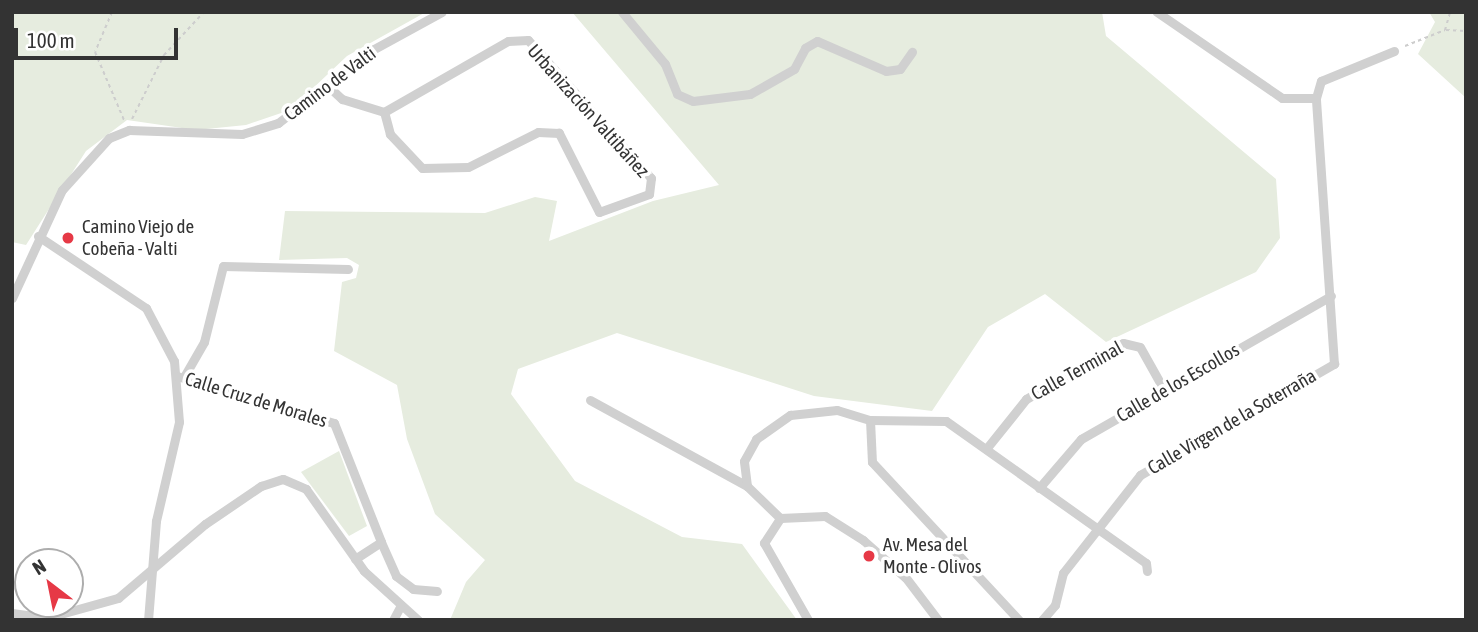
<!DOCTYPE html>
<html>
<head>
<meta charset="utf-8">
<style>
	body { margin:0 }
	#map { position:relative; width:1478px; height:632px; overflow:hidden; background:#fff; font-family:"Asap Condensed",sans-serif }
	div>[style] { position:absolute }
	.green>* { inset:0; background:#e6ecdf }
	.path>* { height:2px; margin-top:-1px; transform-origin:0; background:repeating-linear-gradient(90deg,#cdcdcd 0 3.5px,transparent 0 7px) }
	.street>* { height:9px; margin:-4.5px; padding:0 4.5px; transform-origin:4.5px; border-radius:4.5px; background:#d0d0d0 }
	.dots>* { width:19px; height:19px; translate:-50% -50%; box-sizing:border-box; border:4px solid #fff; border-radius:50% }
	span { translate:-50% -50%; white-space:nowrap; text-align:center; line-height:1.15; -webkit-text-stroke:7px #fff; paint-order:stroke }
	.street-label { font-size:19px; color:#333 }
	.poi-label { font-size:19px; color:#333 }
	.left { translate:0 -50%; text-align:left }
	.frame { position:absolute; inset:0; border:14px solid #333; pointer-events:none }
	.north { position:absolute; left:14px; top:548px; width:70px; height:70px; box-sizing:border-box; background:#fff; border:2px solid #adadad; border-radius:50%; rotate:328deg; font-size:19px; font-weight:700; line-height:28px; text-align:center; color:#333 }
	.north::after { content:''; display:block; margin:auto; width:24px; height:32px; background:#e63946; clip-path:polygon(50% 0,100% 100%,50% 72%,0 100%) }
	.scale { position:absolute; left:14px; top:28px; width:164px; height:32px; box-sizing:border-box; border:4px solid #333; border-top:0; padding-left:9px; font-size:21px; line-height:24px; white-space:nowrap; color:#333; -webkit-text-stroke:5px #fff; paint-order:stroke }
</style>
</head>
<body>
<div id="map">
	<div class="green">
		<div style="clip-path:polygon(12px 12px,426px 12px,347px 56px,290px 110px,246px 125px,196px 130px,127px 120px,86px 151px,26px 245px,12px 242px)"></div>
		<div style="clip-path:polygon(572px 12px,1102px 12px,1106px 36px,1276px 179px,1280px 238px,1256px 272px,1106px 342px,1045px 294px,988px 327px,932px 411px,814px 396px,617px 333px,518px 369px,511px 394px,575px 481px,682px 537px,742px 544px,797px 620px,450px 620px,466px 582px,485px 560px,435px 514px,407px 439px,397px 385px,334px 351px,342px 282px,356px 278px,359px 265px,347px 258px,279px 260px,285px 211px,485px 213px,535px 197px,557px 201px,549px 241px,653px 201px,719px 185px)"></div>
		<div style="clip-path:polygon(1429px 12px,1466px 12px,1466px 98px,1418px 54px,1435px 22px)"></div>
		<div style="clip-path:polygon(339px 451px,367px 526px,349px 536px,301px 472px)"></div>
	</div>
	<div class="path">
		<div style="left:112px;top:12px;width:43px;rotate:113deg"></div>
		<div style="left:95px;top:52px;width:74px;rotate:66.9deg"></div>
		<div style="left:1446px;top:30px;width:20px;rotate:3deg"></div>
		<div style="left:1405px;top:46px;width:43px;rotate:-21.8deg"></div>
		<div style="left:1445px;top:30px;width:19px;rotate:-74deg"></div>
		<div style="left:132px;top:119px;width:72px;rotate:-63.4deg"></div>
		<div style="left:164px;top:55px;width:59px;rotate:-47.1deg"></div>
	</div>
	<div class="street">
		<div style="left:622px;top:12px;width:67px;rotate:50.4deg"></div>
		<div style="left:665px;top:64px;width:32px;rotate:68deg"></div>
		<div style="left:677px;top:94px;width:17px;rotate:24deg"></div>
		<div style="left:693px;top:101px;width:57px;rotate:-7deg"></div>
		<div style="left:750px;top:94px;width:51px;rotate:-29.6deg"></div>
		<div style="left:794px;top:69px;width:24px;rotate:-62deg"></div>
		<div style="left:805px;top:48px;width:14px;rotate:-30deg"></div>
		<div style="left:817px;top:41px;width:75px;rotate:23.5deg"></div>
		<div style="left:886px;top:71px;width:14px;rotate:-8deg"></div>
		<div style="left:900px;top:69px;width:21px;rotate:-55deg"></div>
		<div style="left:329px;top:87px;width:18px;rotate:43deg"></div>
		<div style="left:342px;top:99px;width:44px;rotate:17.2deg"></div>
		<div style="left:384px;top:112px;width:143px;rotate:-29.8deg"></div>
		<div style="left:508px;top:41px;width:20px;rotate:-3deg"></div>
		<div style="left:528px;top:40px;width:185px;rotate:48.3deg"></div>
		<div style="left:651px;top:178px;width:16px;rotate:97deg"></div>
		<div style="left:649px;top:194px;width:53px;rotate:160.2deg"></div>
		<div style="left:599px;top:212px;width:89px;rotate:-116.9deg"></div>
		<div style="left:559px;top:133px;width:21px;rotate:-177deg"></div>
		<div style="left:538px;top:132px;width:78px;rotate:153.4deg"></div>
		<div style="left:468px;top:167px;width:46px;rotate:178.8deg"></div>
		<div style="left:422px;top:168px;width:47px;rotate:-133.3deg"></div>
		<div style="left:390px;top:134px;width:23px;rotate:-105deg"></div>
		<div style="left:1316px;top:98px;width:18px;rotate:-74deg"></div>
		<div style="left:1321px;top:81px;width:79px;rotate:-22.3deg"></div>
		<div style="left:38px;top:236px;width:130px;rotate:33.7deg"></div>
		<div style="left:146px;top:308px;width:60px;rotate:62.2deg"></div>
		<div style="left:174px;top:361px;width:61px;rotate:85.3deg"></div>
		<div style="left:179px;top:422px;width:102px;rotate:103.1deg"></div>
		<div style="left:156px;top:521px;width:99px;rotate:94.6deg"></div>
		<div style="left:12px;top:298px;width:119px;rotate:-65.2deg"></div>
		<div style="left:62px;top:190px;width:70px;rotate:-47.9deg"></div>
		<div style="left:109px;top:138px;width:22px;rotate:-22deg"></div>
		<div style="left:129px;top:130px;width:113px;rotate:2deg"></div>
		<div style="left:242px;top:134px;width:38px;rotate:-17deg"></div>
		<div style="left:278px;top:123px;width:121px;rotate:-37.6deg"></div>
		<div style="left:374px;top:49px;width:77px;rotate:-28.6deg"></div>
		<div style="left:185px;top:375px;width:38px;rotate:-60deg"></div>
		<div style="left:204px;top:342px;width:78px;rotate:-76deg"></div>
		<div style="left:223px;top:266px;width:125px;rotate:1.4deg"></div>
		<div style="left:177px;top:376px;width:164px;rotate:16.7deg"></div>
		<div style="left:334px;top:423px;width:128px;rotate:68.4deg"></div>
		<div style="left:381px;top:542px;width:31px;rotate:147deg"></div>
		<div style="left:590px;top:400px;width:179px;rotate:28.7deg"></div>
		<div style="left:870px;top:420px;width:42px;rotate:87.3deg"></div>
		<div style="left:872px;top:462px;width:216px;rotate:47.1deg"></div>
		<div style="left:986px;top:449px;width:64px;rotate:-51.3deg"></div>
		<div style="left:1026px;top:399px;width:112px;rotate:-30deg"></div>
		<div style="left:1123px;top:343px;width:17px;rotate:13deg"></div>
		<div style="left:1140px;top:347px;width:49px;rotate:60.8deg"></div>
		<div style="left:1039px;top:488px;width:65px;rotate:-49.4deg"></div>
		<div style="left:1081px;top:439px;width:288px;rotate:-29.8deg"></div>
		<div style="left:780px;top:518px;width:46px;rotate:-135.9deg"></div>
		<div style="left:747px;top:486px;width:25px;rotate:-97deg"></div>
		<div style="left:744px;top:461px;width:25px;rotate:-61deg"></div>
		<div style="left:756px;top:439px;width:42px;rotate:-35.2deg"></div>
		<div style="left:790px;top:415px;width:47px;rotate:-6.1deg"></div>
		<div style="left:837px;top:410px;width:34px;rotate:17deg"></div>
		<div style="left:870px;top:420px;width:76px;rotate:0.8deg"></div>
		<div style="left:946px;top:421px;width:245px;rotate:35.4deg"></div>
		<div style="left:1146px;top:563px;width:8px;rotate:83deg"></div>
		<div style="left:381px;top:542px;width:37px;rotate:66deg"></div>
		<div style="left:396px;top:576px;width:21px;rotate:37deg"></div>
		<div style="left:413px;top:589px;width:24px;rotate:5deg"></div>
		<div style="left:12px;top:613px;width:34px;rotate:8deg"></div>
		<div style="left:46px;top:618px;width:75px;rotate:-15.5deg"></div>
		<div style="left:118px;top:598px;width:114px;rotate:-40.4deg"></div>
		<div style="left:205px;top:524px;width:68px;rotate:-34.2deg"></div>
		<div style="left:261px;top:486px;width:23px;rotate:-18deg"></div>
		<div style="left:283px;top:479px;width:25px;rotate:23deg"></div>
		<div style="left:306px;top:489px;width:100px;rotate:54.7deg"></div>
		<div style="left:364px;top:571px;width:73px;rotate:42.2deg"></div>
		<div style="left:393px;top:620px;width:15px;rotate:-62deg"></div>
		<div style="left:808px;top:620px;width:89px;rotate:-119.7deg"></div>
		<div style="left:764px;top:543px;width:30px;rotate:-57deg"></div>
		<div style="left:780px;top:518px;width:45px;rotate:-2.5deg"></div>
		<div style="left:825px;top:516px;width:45px;rotate:32.3deg"></div>
		<div style="left:863px;top:540px;width:57px;rotate:41.5deg"></div>
		<div style="left:906px;top:578px;width:53px;rotate:52.7deg"></div>
		<div style="left:1042px;top:620px;width:20px;rotate:-49deg"></div>
		<div style="left:1055px;top:605px;width:33px;rotate:-76deg"></div>
		<div style="left:1063px;top:573px;width:125px;rotate:-51.8deg"></div>
		<div style="left:1140px;top:475px;width:224px;rotate:-29.8deg"></div>
		<div style="left:1334px;top:364px;width:267px;rotate:-93.9deg"></div>
		<div style="left:1316px;top:98px;width:34px;rotate:180deg"></div>
		<div style="left:1282px;top:98px;width:152px;rotate:-145.5deg"></div>
	</div>
	<div class="dots">
		<div style="left:68px;top:238px;background:#e63946"></div>
		<div style="left:869px;top:556px;background:#e63946"></div>
	</div>
	<div class="street-label">
		<span style="left:330px;top:84px;rotate:-37deg">Camino de Valti</span>
		<span style="left:588px;top:111px;rotate:48deg">Urbanización Valtibáñez</span>
		<span style="left:1077px;top:371px;rotate:-29deg">Calle Terminal</span>
		<span style="left:1178px;top:383px;rotate:-30deg">Calle de los Escollos</span>
		<span style="left:256px;top:400px;rotate:17deg">Calle Cruz de Morales</span>
		<span style="left:1232px;top:422px;rotate:-30deg">Calle Virgen de la Soterraña</span>
	</div>
	<div class="poi-label">
		<span class="left" style="left:82px;top:238px">Camino Viejo de<br>Cobeña - Valti</span>
		<span class="left" style="left:883px;top:556px">Av. Mesa del<br>Monte - Olivos</span>
	</div>
	<div class="frame"></div>
	<div class="north">N</div>
	<div class="scale">100 m</div>
</div>
</body>
</html>
